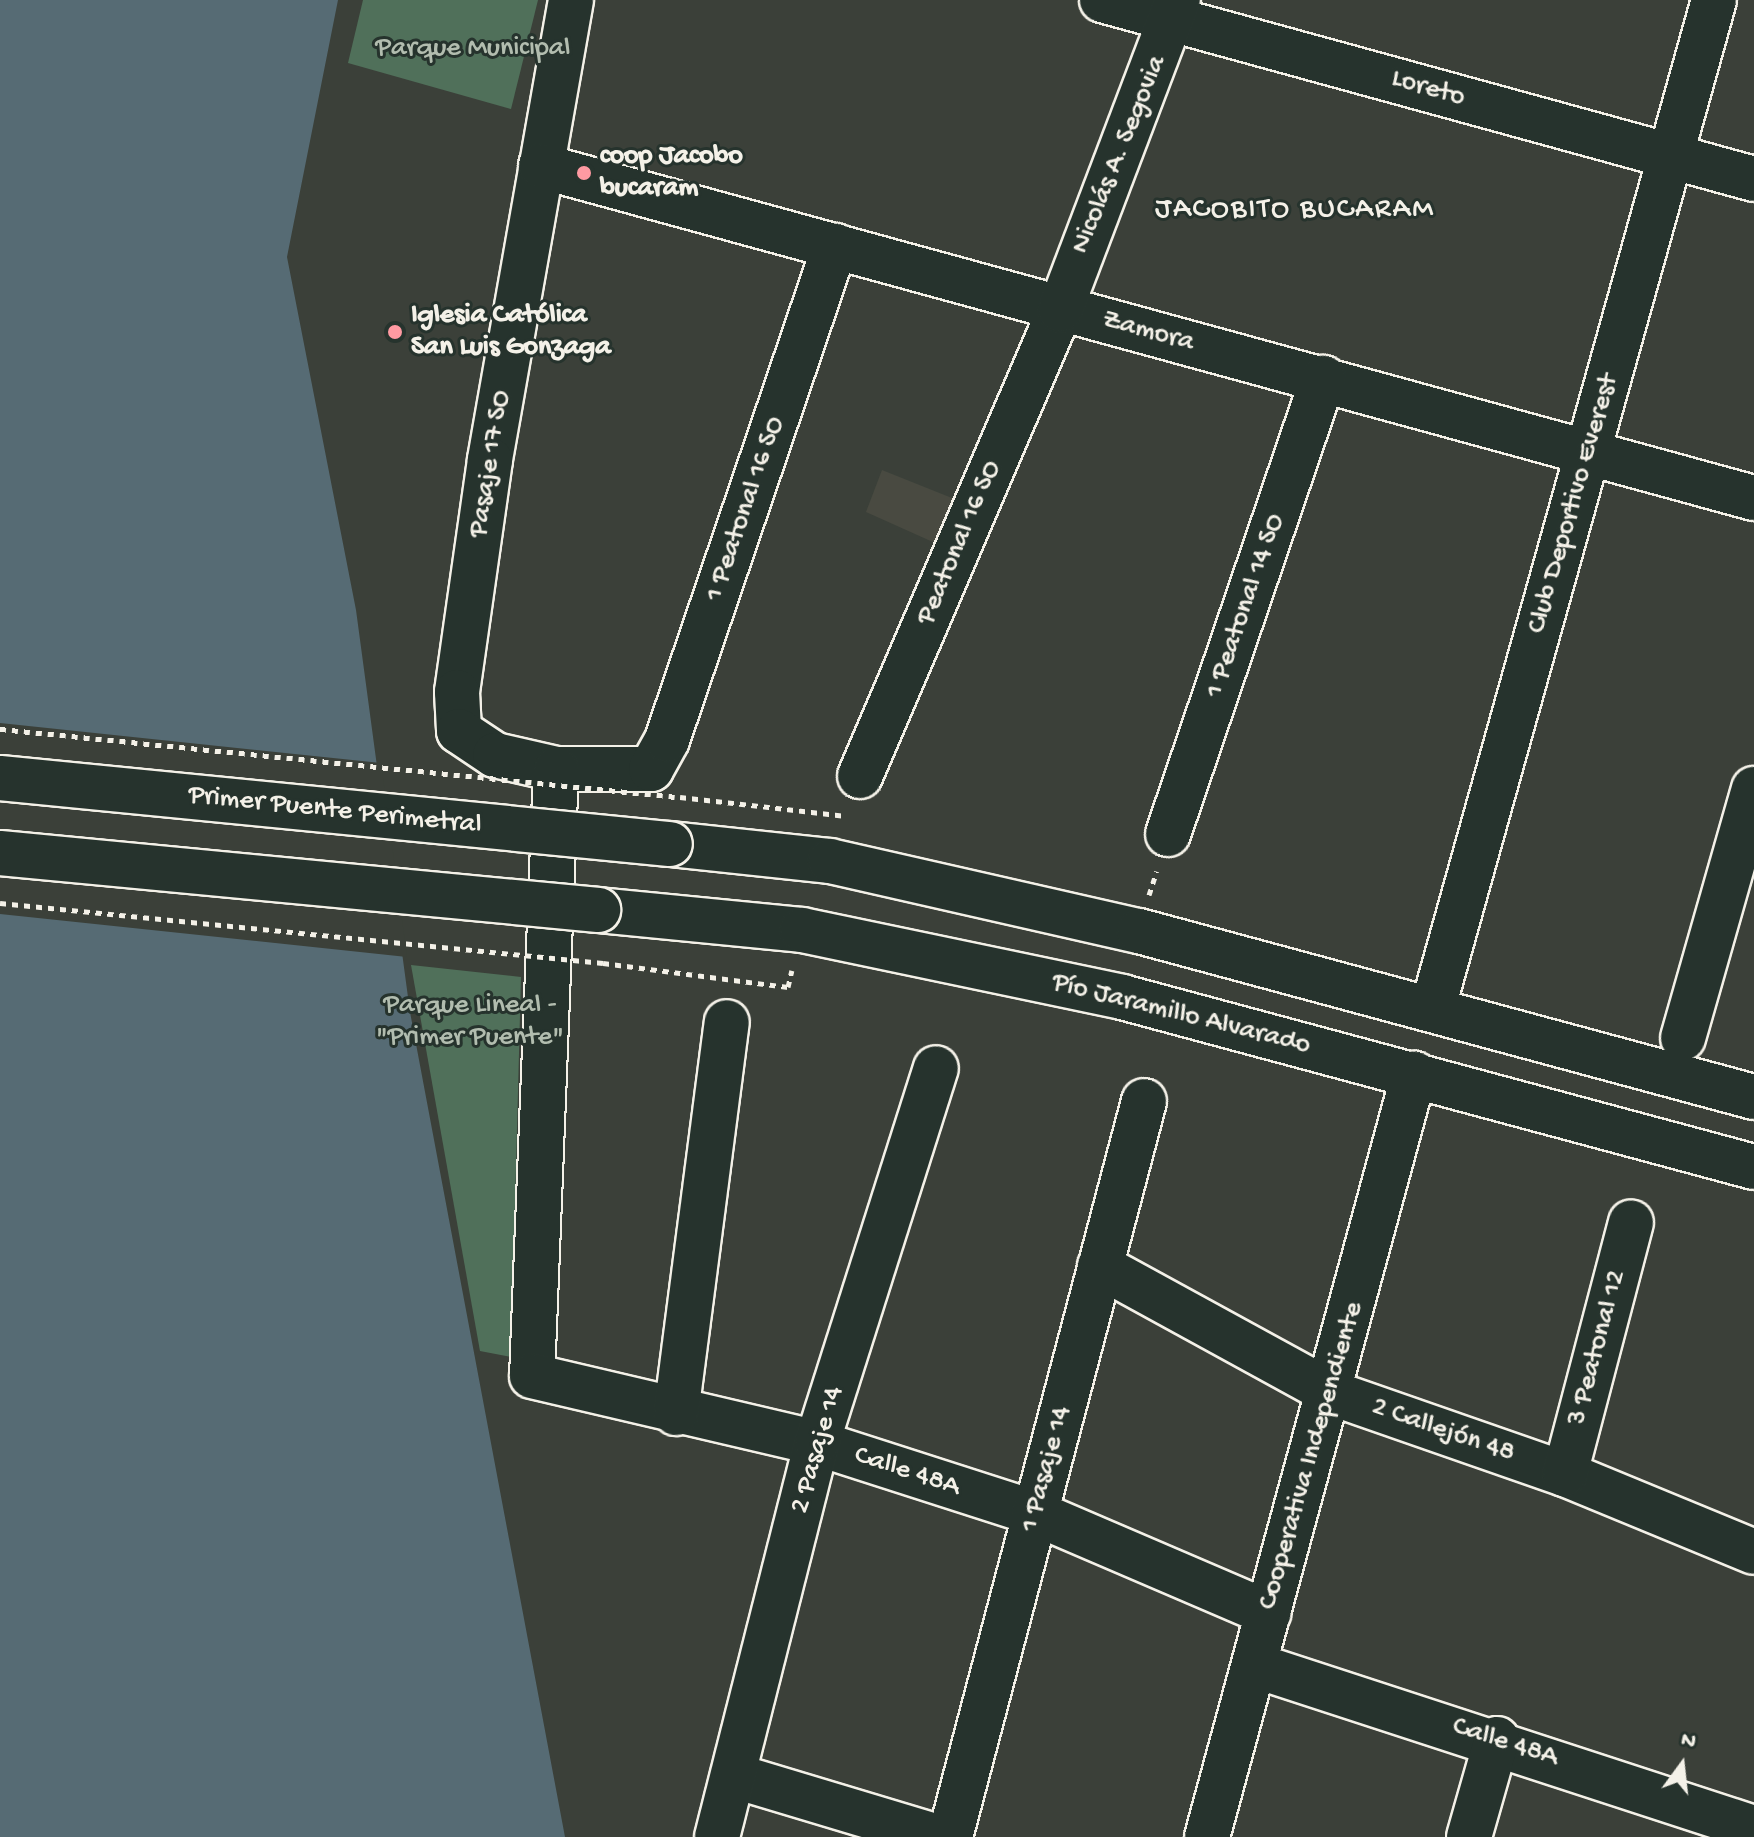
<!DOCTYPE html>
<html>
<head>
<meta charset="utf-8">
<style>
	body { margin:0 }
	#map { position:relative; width:1754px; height:1837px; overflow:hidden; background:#3b4039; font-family:"Gochi Hand",sans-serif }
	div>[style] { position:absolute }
	.built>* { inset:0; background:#494a41 }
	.green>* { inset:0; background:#50705a }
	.water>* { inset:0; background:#566b74 }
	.pier>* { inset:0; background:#3b4039 }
	.path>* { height:5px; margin-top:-2.5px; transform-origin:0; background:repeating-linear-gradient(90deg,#f4f1e8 0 6px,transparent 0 12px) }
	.roads { filter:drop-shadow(2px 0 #f4f1e8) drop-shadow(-2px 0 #f4f1e8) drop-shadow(0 2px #f4f1e8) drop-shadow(0 -2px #f4f1e8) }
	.minor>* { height:44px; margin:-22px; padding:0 22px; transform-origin:22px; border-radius:22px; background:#26332d }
	.highway>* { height:44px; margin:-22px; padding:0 22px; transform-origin:22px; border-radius:22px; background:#26332d }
	.path-bridge>* { height:5px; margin-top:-2.5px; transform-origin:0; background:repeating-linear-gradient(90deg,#f4f1e8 0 6px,transparent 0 12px) }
	.bridges { filter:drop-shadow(2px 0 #f4f1e8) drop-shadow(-2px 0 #f4f1e8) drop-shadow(0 2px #f4f1e8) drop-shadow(0 -2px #f4f1e8) }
	.highway-bridge>* { height:44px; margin:-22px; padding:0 22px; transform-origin:22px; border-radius:22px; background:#26332d }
	.dots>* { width:22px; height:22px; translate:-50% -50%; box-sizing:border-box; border:4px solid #26332d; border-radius:50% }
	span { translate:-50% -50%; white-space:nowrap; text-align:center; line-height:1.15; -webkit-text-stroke:6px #26332d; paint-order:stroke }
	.park-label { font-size:28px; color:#b2bdaf }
	.street-label { font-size:28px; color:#f4f1e8 }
	.poi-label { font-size:28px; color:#f4f1e8; font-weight:700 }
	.left { translate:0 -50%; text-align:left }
	.neighbourhood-label { font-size:30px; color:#f4f1e8; letter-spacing:2px }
	.north { position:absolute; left:1642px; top:1725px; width:80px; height:80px; -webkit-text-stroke:6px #26332d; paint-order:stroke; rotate:15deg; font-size:22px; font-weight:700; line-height:32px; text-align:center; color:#f4f1e8 }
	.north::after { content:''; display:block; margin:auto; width:28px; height:36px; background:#f4f1e8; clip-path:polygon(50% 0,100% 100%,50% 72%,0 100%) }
</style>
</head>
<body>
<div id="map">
	<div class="built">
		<div style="clip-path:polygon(882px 470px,962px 502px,944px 547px,866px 512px)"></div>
	</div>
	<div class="green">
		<div style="clip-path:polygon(363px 0,538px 0,511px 109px,348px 63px)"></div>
		<div style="clip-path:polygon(411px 965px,521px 977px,511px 1357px,480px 1351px)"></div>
	</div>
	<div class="water">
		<div style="clip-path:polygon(0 0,338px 0,287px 257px,356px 610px,410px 1012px,565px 1837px,0 1837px)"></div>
	</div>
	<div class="pier">
		<div style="clip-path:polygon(0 723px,381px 763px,407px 957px,0 914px)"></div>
	</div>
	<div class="path">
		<div style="left:680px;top:797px;width:167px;rotate:6.5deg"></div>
		<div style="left:1149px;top:895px;width:25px;rotate:-72deg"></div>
		<div style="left:603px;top:963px;width:187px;rotate:7.4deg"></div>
		<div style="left:788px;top:987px;width:17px;rotate:-77deg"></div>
	</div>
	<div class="roads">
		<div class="minor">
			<div style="left:571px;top:0;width:467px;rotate:100deg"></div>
			<div style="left:490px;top:460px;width:234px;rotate:98.1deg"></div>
			<div style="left:457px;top:692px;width:39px;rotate:87deg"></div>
			<div style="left:459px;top:731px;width:43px;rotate:33.7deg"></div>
			<div style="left:495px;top:755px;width:63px;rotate:12.9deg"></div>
			<div style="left:556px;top:769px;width:95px"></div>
			<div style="left:651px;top:769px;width:33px;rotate:-61deg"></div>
			<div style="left:667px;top:740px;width:522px;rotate:-71.22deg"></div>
			<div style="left:1102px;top:0;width:676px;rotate:15.35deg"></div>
			<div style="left:541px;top:166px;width:1258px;rotate:15.31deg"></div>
			<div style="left:556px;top:769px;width:607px;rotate:92.26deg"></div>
			<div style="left:532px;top:1376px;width:293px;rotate:13.2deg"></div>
			<div style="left:817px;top:1443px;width:229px;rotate:17.8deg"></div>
			<div style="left:1035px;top:1513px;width:254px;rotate:23.2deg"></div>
			<div style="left:860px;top:776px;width:507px;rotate:-66.77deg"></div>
			<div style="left:1060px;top:310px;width:332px;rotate:-69.2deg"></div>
			<div style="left:1168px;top:834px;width:482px;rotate:-71.2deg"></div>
			<div style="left:1433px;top:1007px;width:1045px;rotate:-74.41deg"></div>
			<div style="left:1683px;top:1038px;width:259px;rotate:-74.1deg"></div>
			<div style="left:1100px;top:1266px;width:264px;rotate:28.7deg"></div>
			<div style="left:1332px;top:1393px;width:247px;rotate:19.2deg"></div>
			<div style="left:1565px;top:1474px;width:204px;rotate:22.4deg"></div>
			<div style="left:676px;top:1413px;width:394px;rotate:-82.6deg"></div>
			<div style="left:1565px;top:1474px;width:260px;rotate:-75.3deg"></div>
			<div style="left:1254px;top:1665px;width:526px;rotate:18.06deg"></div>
			<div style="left:735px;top:1776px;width:212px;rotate:16.7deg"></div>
			<div style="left:717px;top:1837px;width:406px;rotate:-75.8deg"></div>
			<div style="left:817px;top:1443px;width:393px;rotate:-72.4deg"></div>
			<div style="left:950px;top:1837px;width:761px;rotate:-75.23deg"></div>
			<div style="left:1207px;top:1837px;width:791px;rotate:-74.82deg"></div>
			<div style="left:1469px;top:1837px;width:102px;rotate:-74.1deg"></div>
		</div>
		<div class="highway">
			<div style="left:670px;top:844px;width:161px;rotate:6.1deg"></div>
			<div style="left:830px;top:861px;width:317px;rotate:12.8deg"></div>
			<div style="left:1139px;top:931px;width:637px;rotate:15.11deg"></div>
			<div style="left:598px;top:910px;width:205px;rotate:5.6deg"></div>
			<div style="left:802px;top:930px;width:327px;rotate:11.8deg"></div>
			<div style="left:1122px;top:997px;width:654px;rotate:15.06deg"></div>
		</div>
	</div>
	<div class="path-bridge">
		<div style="left:0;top:729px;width:680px;rotate:5.74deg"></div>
		<div style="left:0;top:903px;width:606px;rotate:5.68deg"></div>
	</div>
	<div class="bridges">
		<div class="highway-bridge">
			<div style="left:0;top:778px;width:673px;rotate:5.63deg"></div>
			<div style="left:0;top:853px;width:601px;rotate:5.44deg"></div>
		</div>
	</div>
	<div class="dots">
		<div style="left:584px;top:173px;background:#ff9aa2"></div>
		<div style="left:395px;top:332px;background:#ff9aa2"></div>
	</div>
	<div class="park-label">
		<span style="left:473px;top:49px">Parque Municipal</span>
		<span style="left:470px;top:1022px">Parque Lineal -<br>"Primer Puente"</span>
	</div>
	<div class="street-label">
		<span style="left:1428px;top:89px;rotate:16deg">Loreto</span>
		<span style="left:1120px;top:155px;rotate:-68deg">Nicolás A. Segovia</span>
		<span style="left:1148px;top:332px;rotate:15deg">Zamora</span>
		<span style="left:491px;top:464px;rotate:-81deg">Pasaje 17 SO</span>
		<span style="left:1574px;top:504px;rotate:-74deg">Club Deportivo Everest</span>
		<span style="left:746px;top:509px;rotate:-71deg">1 Peatonal 16 SO</span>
		<span style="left:960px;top:543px;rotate:-67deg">Peatonal 16 SO</span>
		<span style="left:1246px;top:606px;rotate:-71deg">1 Peatonal 14 SO</span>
		<span style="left:335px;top:811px;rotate:6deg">Primer Puente Perimetral</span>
		<span style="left:1181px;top:1015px;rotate:14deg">Pío Jaramillo Alvarado</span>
		<span style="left:1598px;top:1348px;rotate:-75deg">3 Peatonal 12</span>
		<span style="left:1443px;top:1431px;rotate:19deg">2 Callejón 48</span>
		<span style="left:818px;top:1450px;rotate:-74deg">2 Pasaje 14</span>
		<span style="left:1312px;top:1456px;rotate:-74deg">Cooperativa Independiente</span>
		<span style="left:1047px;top:1469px;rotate:-75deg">1 Pasaje 14</span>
		<span style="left:907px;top:1472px;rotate:18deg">Calle 48A</span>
		<span style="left:1505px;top:1743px;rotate:18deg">Calle 48A</span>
	</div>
	<div class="poi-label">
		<span class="left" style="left:600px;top:173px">coop Jacobo<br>bucaram</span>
		<span class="left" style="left:411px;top:332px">Iglesia Católica<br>San Luis Gonzaga</span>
	</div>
	<div class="neighbourhood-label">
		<span style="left:1295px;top:211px">JACOBITO BUCARAM</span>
	</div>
	<div class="north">N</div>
</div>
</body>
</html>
